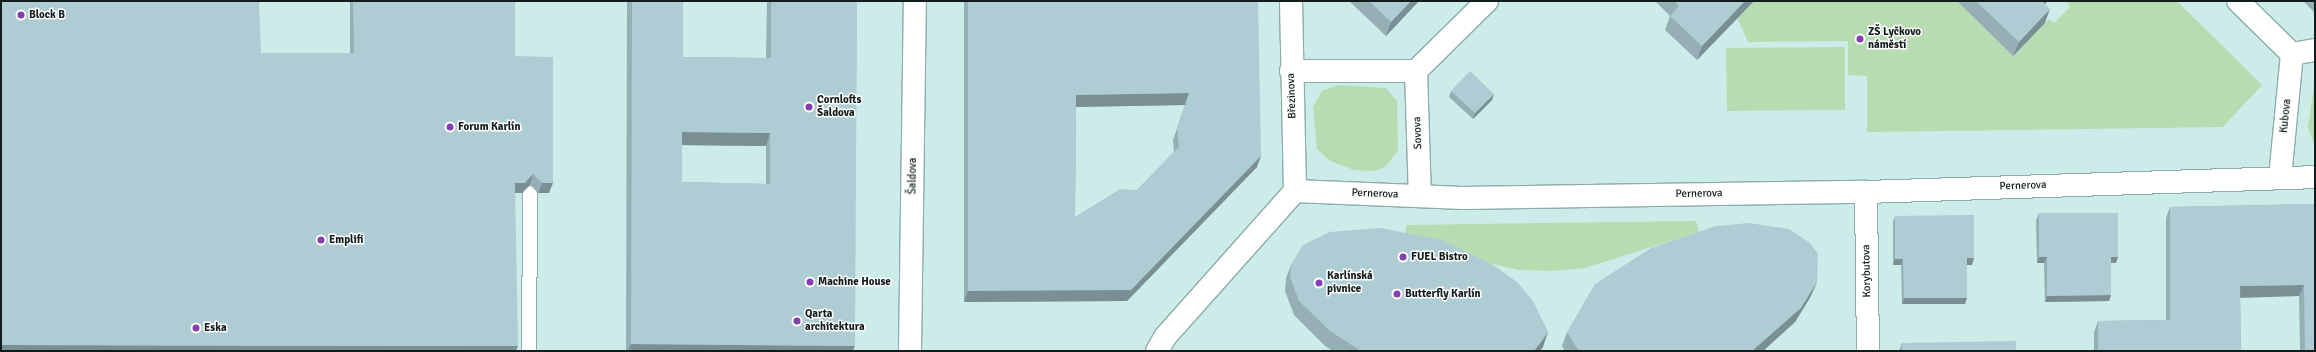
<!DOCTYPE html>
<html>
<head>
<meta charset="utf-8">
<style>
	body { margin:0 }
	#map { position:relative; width:2316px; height:352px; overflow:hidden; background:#ccece9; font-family:Signika,sans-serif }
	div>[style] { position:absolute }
	.green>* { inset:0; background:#b8dcb2 }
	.roads { filter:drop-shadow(1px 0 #8eadaa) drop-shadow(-1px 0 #8eadaa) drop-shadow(0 1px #8eadaa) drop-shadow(0 -1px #8eadaa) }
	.lane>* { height:14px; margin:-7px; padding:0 7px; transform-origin:7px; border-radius:7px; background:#fff }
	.street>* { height:22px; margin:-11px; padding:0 11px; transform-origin:11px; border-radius:11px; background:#fff }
	.secondary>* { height:22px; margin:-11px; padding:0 11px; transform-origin:11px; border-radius:11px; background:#fff }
	.wall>* { inset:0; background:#96afb5 }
	.shaded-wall>* { inset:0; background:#7a8f94 }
	.building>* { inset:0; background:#aeccd3 }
	.dots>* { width:11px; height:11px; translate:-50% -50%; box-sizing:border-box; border:2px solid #fff; border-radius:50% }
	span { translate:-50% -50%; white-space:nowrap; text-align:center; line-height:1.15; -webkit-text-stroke:3px #fff; paint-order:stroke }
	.poi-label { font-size:11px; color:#111d1c; font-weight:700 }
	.left { translate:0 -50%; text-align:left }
	.street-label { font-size:11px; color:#111d1c }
	.frame { position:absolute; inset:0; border:2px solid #111d1c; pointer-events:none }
</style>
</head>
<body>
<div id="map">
	<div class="green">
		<div style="clip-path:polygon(1754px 1px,1957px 1px,2013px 56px,2049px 19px,2054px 23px,2070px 7px,2066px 1px,2177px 1px,2262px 85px,2223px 127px,1867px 132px,1867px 76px,1848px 75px,1848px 41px,1748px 42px,1737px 17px)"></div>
		<div style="clip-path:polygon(1845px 47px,1845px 110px,1727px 111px,1726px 48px)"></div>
		<div style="clip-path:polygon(2315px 78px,2315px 146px,2308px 128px)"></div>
		<div style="clip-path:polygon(1338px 85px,1386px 88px,1397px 101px,1398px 151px,1385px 167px,1375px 171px,1354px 170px,1330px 161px,1317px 149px,1313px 107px,1322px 91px)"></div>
		<div style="clip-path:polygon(1696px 221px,1699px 232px,1585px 268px,1553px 271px,1519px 270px,1479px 261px,1406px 238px,1406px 225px)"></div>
	</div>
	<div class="roads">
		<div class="lane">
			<div style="left:529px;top:351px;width:158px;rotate:-89.6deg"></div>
		</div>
		<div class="street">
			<div style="left:1291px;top:1px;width:190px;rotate:88.8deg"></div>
			<div style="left:2238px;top:1px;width:76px;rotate:44.5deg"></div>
			<div style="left:2292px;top:54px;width:23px;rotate:-10deg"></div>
			<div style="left:1291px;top:71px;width:125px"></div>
			<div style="left:1416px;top:71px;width:100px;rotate:-44.6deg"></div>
			<div style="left:1416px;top:71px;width:125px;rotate:88.2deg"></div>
			<div style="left:2280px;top:178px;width:125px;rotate:-84.5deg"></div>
			<div style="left:1295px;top:191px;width:168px;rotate:2.4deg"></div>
			<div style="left:1463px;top:198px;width:403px;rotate:-0.9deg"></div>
			<div style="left:1866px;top:192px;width:449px;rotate:-1.9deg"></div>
			<div style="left:1866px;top:192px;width:159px;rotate:89.3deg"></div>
			<div style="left:1157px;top:351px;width:16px;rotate:-60deg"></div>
			<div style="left:1165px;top:337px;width:195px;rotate:-48.3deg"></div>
		</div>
		<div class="secondary">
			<div style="left:910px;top:351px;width:350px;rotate:-89.2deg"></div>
		</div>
	</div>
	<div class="wall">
		<div style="clip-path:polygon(350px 1px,515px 1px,515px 56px,549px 193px,538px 193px,530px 185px,522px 193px,515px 193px,261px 53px,350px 53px)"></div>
		<div style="clip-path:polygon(evenodd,627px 1px,683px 1px,683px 57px,766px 58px,767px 1px,857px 1px,853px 351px,626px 351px,627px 1px,682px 145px,766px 146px,766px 184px,682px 182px,682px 145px)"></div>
		<div style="clip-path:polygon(evenodd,964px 1px,1258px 1px,1257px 167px,1127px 301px,964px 302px,964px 1px,1185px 105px,1173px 140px,1174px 152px,1137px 190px,1075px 217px,1076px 107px,1185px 105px)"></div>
		<div style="clip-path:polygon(1349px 1px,1419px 1px,1386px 36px)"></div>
		<div style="clip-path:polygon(1655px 1px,1754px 1px,1697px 60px,1665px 30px,1670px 16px)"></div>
		<div style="clip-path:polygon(1957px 1px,2048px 1px,2045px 4px,2045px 23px,2013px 56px)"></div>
		<div style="clip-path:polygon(2303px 1px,2315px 1px,2315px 13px)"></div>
		<div style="clip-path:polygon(1451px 91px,1492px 100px,1473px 119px,1449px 97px)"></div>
		<div style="clip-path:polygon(2315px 204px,2315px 351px,2300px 351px,2299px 296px,2240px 297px,2241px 351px,2094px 351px,2094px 332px,2098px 321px,2166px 320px,2166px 218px,2170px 207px)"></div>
		<div style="clip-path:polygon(2039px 213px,2118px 257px,2116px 263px,2111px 263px,2111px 295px,2109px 301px,2045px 302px,2044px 263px,2037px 263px,2036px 220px)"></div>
		<div style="clip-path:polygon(1895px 216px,1972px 265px,1967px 265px,1965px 304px,1902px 304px,1901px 265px,1893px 265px,1893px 222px)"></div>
		<div style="clip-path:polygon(1292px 263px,1543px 347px,1540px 351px,1333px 351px,1325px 346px,1294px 315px,1285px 291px,1286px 278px)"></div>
		<div style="clip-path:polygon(1811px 296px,1795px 322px,1763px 351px,1565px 351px,1562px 346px,1567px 332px)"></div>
		<div style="clip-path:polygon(1902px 343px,2016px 351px,1899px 351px)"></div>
	</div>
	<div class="shaded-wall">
		<div style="clip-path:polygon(1411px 1px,1419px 1px,1386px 36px,1391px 22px)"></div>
		<div style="clip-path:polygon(1745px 1px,1754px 1px,1697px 60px,1702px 46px)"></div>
		<div style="clip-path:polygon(2040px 1px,2048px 1px,2035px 14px)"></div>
		<div style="clip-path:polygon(2050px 9px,2045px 23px,2013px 56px,2019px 42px)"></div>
		<div style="clip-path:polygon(1189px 93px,1185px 105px,1071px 107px,1076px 95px)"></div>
		<div style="clip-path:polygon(1494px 94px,1492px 100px,1473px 119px,1475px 113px)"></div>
		<div style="clip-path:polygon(682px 132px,770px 133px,766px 146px,678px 145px)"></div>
		<div style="clip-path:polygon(1261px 156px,1257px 167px,1127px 301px,964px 302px,968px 291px)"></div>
		<div style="clip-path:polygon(533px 174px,530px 185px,522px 193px,511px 193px,515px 183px)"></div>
		<div style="clip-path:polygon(542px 183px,553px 183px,549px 193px,538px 193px)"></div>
		<div style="clip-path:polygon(2039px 257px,2047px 257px,2044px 263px,2037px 263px)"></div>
		<div style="clip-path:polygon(2111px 257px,2118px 257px,2116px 263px,2109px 263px)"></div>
		<div style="clip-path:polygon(1967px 258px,1974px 258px,1972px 265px,1965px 265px)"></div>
		<div style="clip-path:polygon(1895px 259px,1903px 259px,1901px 265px,1893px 265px)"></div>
		<div style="clip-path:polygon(1817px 282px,1811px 296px,1795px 322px,1763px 351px,1752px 351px)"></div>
		<div style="clip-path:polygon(2304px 285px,2299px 296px,2236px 298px,2240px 286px)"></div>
		<div style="clip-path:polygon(2111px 295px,2109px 301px,2045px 302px,2047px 296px)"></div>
		<div style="clip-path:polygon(1904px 298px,1967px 298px,1965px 304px,1902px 304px)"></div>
		<div style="clip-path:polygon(1548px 332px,1543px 347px,1540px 351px,1534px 351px)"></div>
		<div style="clip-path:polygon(631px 344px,855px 346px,853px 351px,628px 351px)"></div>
		<div style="clip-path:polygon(1px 345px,518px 346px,516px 351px,1px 351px)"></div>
	</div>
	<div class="building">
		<div style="clip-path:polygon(1px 1px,259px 1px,261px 53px,354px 53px,353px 1px,515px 1px,515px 56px,553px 57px,553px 183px,542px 183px,533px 174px,525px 183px,515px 183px,518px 346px,1px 345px)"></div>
		<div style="clip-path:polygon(evenodd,632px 1px,683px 1px,683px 57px,771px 58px,771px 1px,857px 1px,855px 346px,631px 344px,632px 1px,682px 132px,770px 133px,770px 184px,682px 182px,682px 132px)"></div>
		<div style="clip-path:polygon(evenodd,968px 1px,1258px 1px,1261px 156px,1131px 290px,968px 291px,968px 1px,1189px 93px,1177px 129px,1179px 147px,1137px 190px,1120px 189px,1075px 217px,1076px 95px,1189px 93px)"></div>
		<div style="clip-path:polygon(1369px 1px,1411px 1px,1391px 22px)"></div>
		<div style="clip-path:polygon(1674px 1px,1745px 1px,1702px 46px,1670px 16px,1679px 6px)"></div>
		<div style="clip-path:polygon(1976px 1px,2042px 1px,2050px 9px,2019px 42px)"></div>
		<div style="clip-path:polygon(1470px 71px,1494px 94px,1475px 113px,1451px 91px)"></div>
		<div style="clip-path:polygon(2315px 204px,2315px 351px,2305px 351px,2304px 285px,2240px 286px,2241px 351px,2098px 351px,2098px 321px,2170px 320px,2170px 207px)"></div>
		<div style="clip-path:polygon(2039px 213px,2118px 213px,2118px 257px,2111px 257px,2111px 295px,2047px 296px,2047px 257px,2039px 257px)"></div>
		<div style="clip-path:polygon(1974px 215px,1974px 258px,1967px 258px,1967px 298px,1904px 298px,1903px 259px,1895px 259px,1895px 216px)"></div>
		<div style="clip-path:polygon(1749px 223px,1789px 229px,1810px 243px,1818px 254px,1817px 282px,1801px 308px,1752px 351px,1579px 351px,1567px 332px,1595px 284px,1651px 248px,1716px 226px)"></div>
		<div style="clip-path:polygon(1380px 228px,1442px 240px,1493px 265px,1517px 282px,1533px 301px,1548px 332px,1534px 351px,1361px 351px,1330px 331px,1299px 301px,1290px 277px,1292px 263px,1303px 245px,1330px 232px)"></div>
		<div style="clip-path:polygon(2016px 341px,2016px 351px,1902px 351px,1902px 343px)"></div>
	</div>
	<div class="dots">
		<div style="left:21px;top:15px;background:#843eb2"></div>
		<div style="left:1860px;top:39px;background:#843eb2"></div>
		<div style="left:809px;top:107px;background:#843eb2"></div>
		<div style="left:450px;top:127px;background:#843eb2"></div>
		<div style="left:321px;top:240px;background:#843eb2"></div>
		<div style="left:1403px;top:257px;background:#843eb2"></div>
		<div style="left:810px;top:282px;background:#843eb2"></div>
		<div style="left:1319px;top:283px;background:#843eb2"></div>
		<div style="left:1397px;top:294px;background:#843eb2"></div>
		<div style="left:797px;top:321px;background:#843eb2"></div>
		<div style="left:196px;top:328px;background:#843eb2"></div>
	</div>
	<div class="poi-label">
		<span class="left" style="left:29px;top:15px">Block B</span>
		<span class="left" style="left:1868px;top:39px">ZŠ Lyčkovo<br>náměstí</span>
		<span class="left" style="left:817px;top:107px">Cornlofts<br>Šaldova</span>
		<span class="left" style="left:458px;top:127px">Forum Karlín</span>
		<span class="left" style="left:329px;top:240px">Emplifi</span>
		<span class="left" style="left:1411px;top:257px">FUEL Bistro</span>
		<span class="left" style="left:1327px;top:283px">Karlínská<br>pivnice</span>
		<span class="left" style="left:818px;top:282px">Machine House</span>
		<span class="left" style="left:1405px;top:294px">Butterfly Karlín</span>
		<span class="left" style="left:805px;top:321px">Qarta<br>architektura</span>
		<span class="left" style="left:204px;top:328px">Eska</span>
	</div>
	<div class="street-label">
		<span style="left:1292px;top:96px;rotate:-92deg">Březinova</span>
		<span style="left:2286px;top:116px;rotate:-84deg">Kubova</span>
		<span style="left:1418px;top:133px;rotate:-92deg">Sovova</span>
		<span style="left:913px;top:176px;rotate:-89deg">Šaldova</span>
		<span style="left:2023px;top:186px;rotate:-2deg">Pernerova</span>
		<span style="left:1375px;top:194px;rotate:2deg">Pernerova</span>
		<span style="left:1699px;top:194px;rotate:-1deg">Pernerova</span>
		<span style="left:1867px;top:271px;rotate:-91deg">Korybutova</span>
	</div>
	<div class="frame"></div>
</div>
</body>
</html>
